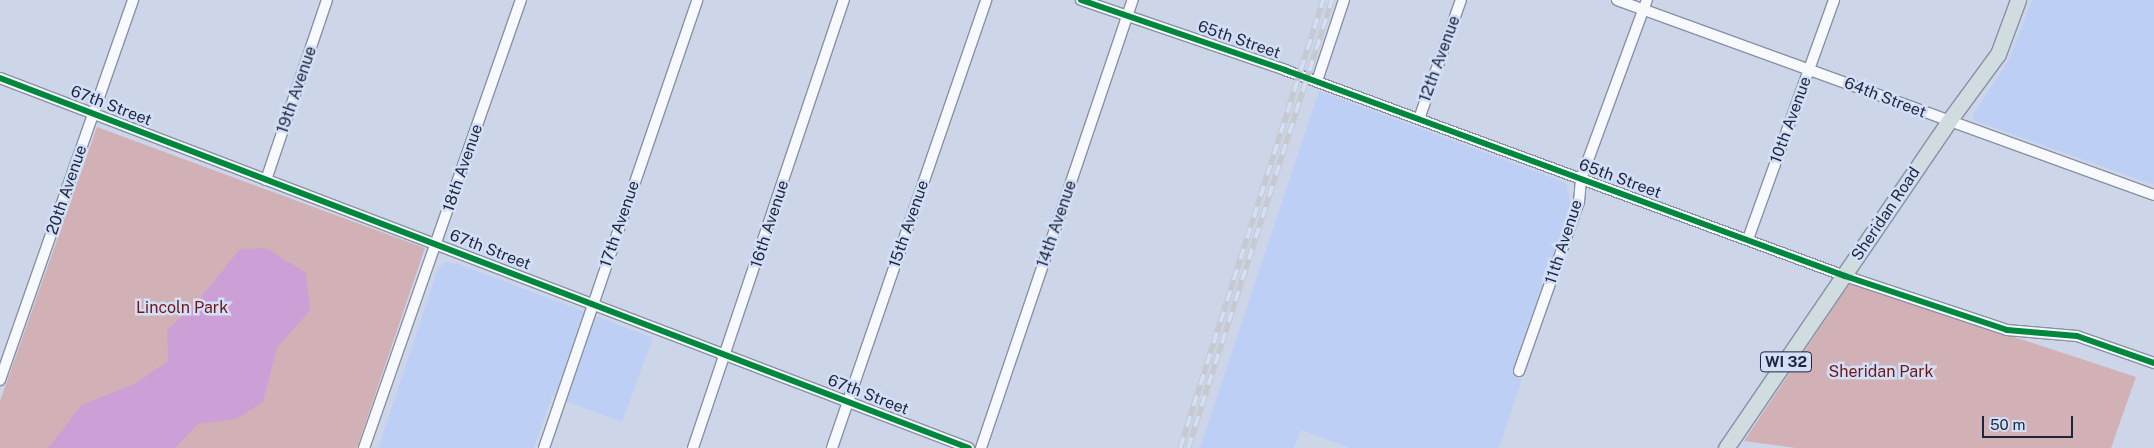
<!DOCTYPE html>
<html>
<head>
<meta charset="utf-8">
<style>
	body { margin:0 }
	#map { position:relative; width:2154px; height:448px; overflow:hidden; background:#cdd6e9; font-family:"Public Sans",sans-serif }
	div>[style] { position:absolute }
	.built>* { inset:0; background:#becff5 }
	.green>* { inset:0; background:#d2b1b6 }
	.water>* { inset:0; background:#cca0d6 }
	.roads { filter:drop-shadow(1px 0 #8891a3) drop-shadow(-1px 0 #8891a3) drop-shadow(0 1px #8891a3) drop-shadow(0 -1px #8891a3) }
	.street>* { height:10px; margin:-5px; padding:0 5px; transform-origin:5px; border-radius:5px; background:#f8f9fc }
	.primary>* { height:15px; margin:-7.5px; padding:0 7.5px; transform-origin:7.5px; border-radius:7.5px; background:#d0dce0 }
	.rail>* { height:5.5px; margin-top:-2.75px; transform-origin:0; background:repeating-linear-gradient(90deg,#d3dff7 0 11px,#c6c9d0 0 22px); box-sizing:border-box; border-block:1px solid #c6c9d0 }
	.cycleway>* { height:6px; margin:-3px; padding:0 3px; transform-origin:3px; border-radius:3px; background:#00873e }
	span { translate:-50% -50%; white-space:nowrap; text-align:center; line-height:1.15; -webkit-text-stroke:5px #d3dff7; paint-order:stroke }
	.shield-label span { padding:1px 4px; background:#d3dff7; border:1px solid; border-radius:4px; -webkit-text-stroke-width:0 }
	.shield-label { font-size:15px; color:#1c263c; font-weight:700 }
	.street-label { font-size:16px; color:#1c263c }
	.park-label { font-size:16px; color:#6e1718 }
	.scale { position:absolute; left:1982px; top:416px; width:91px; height:22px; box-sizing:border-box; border:2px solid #1c263c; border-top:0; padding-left:6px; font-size:15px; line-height:18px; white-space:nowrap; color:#1c263c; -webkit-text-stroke:4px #d3dff7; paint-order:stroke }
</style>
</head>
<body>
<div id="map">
	<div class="built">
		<div style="clip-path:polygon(2032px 0,2154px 0,2154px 185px,1973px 120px,1974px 113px,2009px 60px)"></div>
		<div style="clip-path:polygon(1319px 91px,1566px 183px,1570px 202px,1569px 216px,1513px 374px,1522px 379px,1499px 448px,1350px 448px,1301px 430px,1294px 448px,1200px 448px)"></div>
		<div style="clip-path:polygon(445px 262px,456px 263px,653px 338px,622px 422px,552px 396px,534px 448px,378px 448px,437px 271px)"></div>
	</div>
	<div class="green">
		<div style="clip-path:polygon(97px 127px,425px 248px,357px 448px,0 448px,0 401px)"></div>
		<div style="clip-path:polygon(1850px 283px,2136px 377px,2111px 448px,1796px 448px,1744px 441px)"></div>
	</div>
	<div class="water">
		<div style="clip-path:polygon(266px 248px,306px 273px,310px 310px,277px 348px,263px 402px,236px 419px,198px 424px,175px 448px,48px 448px,82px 405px,134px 384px,168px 361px,167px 330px,196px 303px,240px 249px)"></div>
	</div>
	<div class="roads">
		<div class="street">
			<div style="left:1081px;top:0;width:216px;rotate:18.9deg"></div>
			<div style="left:1285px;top:70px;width:597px;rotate:20.2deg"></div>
			<div style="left:1845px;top:276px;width:171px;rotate:18.4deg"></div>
			<div style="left:2007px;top:330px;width:70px;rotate:4.9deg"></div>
			<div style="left:2077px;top:336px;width:82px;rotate:19.3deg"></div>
			<div style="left:1617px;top:0;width:571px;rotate:19.96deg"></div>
			<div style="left:0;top:78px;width:1037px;rotate:20.9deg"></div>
			<div style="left:1317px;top:81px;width:85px;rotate:-71.6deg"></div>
			<div style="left:1419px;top:119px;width:126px;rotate:-70.6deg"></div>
			<div style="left:266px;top:180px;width:190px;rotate:-71.3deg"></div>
			<div style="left:1748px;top:239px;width:254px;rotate:-70.2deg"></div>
			<div style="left:1519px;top:371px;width:179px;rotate:-70.5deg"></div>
			<div style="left:1579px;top:202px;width:23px;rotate:-85deg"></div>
			<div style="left:1581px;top:179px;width:191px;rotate:-69.8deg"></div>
			<div style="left:0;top:380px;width:403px;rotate:-70.7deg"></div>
			<div style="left:364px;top:448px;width:475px;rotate:-70.7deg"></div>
			<div style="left:544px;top:448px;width:473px;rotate:-71.1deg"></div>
			<div style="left:693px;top:448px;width:473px;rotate:-71.4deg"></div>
			<div style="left:832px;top:448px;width:474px;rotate:-71deg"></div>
			<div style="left:981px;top:448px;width:473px;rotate:-71.3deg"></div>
		</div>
		<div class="primary">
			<div style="left:1726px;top:448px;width:394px;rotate:-55.7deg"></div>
			<div style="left:1948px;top:122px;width:84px;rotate:-53.7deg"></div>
			<div style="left:1998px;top:54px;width:58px;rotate:-69.7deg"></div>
		</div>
	</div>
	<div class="rail">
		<div style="left:1180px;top:448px;width:470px;rotate:-72.3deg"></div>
		<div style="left:1188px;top:448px;width:471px;rotate:-72.2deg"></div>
	</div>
	<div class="cycleway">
		<div style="left:1081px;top:0;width:216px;rotate:18.9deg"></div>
		<div style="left:1285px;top:70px;width:597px;rotate:20.2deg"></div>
		<div style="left:1845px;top:276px;width:171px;rotate:18.4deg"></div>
		<div style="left:2007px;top:330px;width:70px;rotate:4.9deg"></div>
		<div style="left:2077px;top:336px;width:82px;rotate:19.3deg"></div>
		<div style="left:0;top:78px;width:1037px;rotate:20.9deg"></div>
	</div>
	<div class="shield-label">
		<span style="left:1786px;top:362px">WI 32</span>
	</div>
	<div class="street-label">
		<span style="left:1239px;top:40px;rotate:19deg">65th Street</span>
		<span style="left:1440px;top:59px;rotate:-70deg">12th Avenue</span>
		<span style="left:297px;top:90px;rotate:-71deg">19th Avenue</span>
		<span style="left:1885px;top:98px;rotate:21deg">64th Street</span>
		<span style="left:111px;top:106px;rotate:21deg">67th Street</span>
		<span style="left:1791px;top:120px;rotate:-70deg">10th Avenue</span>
		<span style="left:463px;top:168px;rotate:-71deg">18th Avenue</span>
		<span style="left:1620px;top:179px;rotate:20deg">65th Street</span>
		<span style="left:67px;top:190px;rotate:-71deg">20th Avenue</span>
		<span style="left:1886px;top:214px;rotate:-56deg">Sheridan Road</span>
		<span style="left:620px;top:224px;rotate:-71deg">17th Avenue</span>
		<span style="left:770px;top:224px;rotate:-72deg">16th Avenue</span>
		<span style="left:909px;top:224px;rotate:-71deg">15th Avenue</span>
		<span style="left:1057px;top:224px;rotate:-71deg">14th Avenue</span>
		<span style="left:1564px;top:242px;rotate:-72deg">11th Avenue</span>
		<span style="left:490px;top:250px;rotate:21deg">67th Street</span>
		<span style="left:868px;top:395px;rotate:21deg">67th Street</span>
	</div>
	<div class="park-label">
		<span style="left:182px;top:308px">Lincoln Park</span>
		<span style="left:1881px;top:372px">Sheridan Park</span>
	</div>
	<div class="scale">50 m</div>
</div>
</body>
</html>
